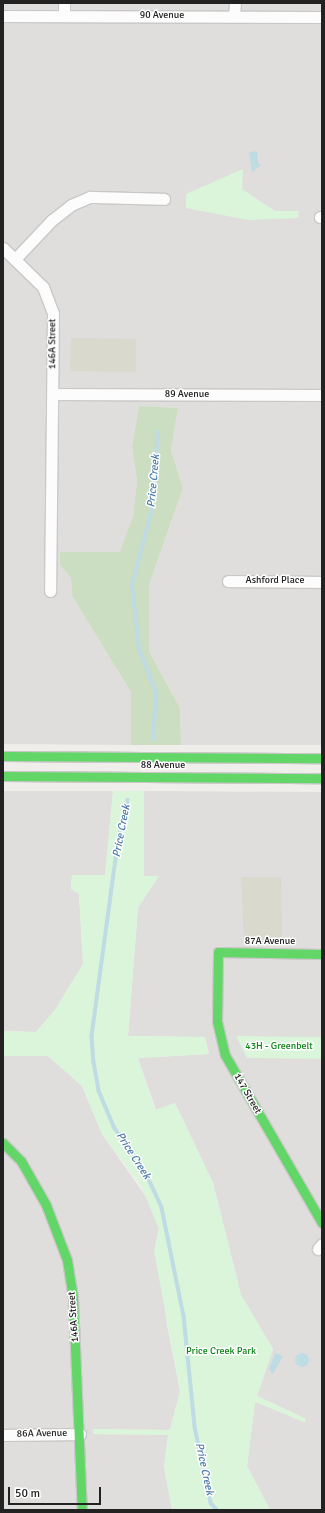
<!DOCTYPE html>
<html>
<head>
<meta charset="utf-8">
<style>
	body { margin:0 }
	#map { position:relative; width:325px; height:1513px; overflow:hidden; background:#f0eeeb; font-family:Signika,sans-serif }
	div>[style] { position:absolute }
	.residential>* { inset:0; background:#dfdedc }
	.construction>* { inset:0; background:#d9d9cd }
	.forest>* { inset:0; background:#cbdec1 }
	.park>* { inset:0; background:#daf5da }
	.water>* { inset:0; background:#bfdbe3 }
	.round { border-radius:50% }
	.stream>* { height:3.5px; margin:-1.75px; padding:0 1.75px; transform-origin:1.75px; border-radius:1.75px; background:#bfdbe3 }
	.roads { filter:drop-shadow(1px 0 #c9c8c7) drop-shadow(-1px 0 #c9c8c7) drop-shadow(0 1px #c9c8c7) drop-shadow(0 -1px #c9c8c7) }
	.street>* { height:11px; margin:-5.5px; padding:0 5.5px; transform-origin:5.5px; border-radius:5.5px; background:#fdfcfc }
	.fast>* { height:9px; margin:-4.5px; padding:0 4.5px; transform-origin:4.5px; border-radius:4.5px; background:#63d668 }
	span { translate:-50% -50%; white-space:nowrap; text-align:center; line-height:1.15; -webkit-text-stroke:3px #fff; paint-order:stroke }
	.street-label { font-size:10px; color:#222 }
	.park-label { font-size:10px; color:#0c8416 }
	.water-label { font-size:11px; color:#4a7aab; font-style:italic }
	.frame { position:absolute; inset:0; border:4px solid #222; pointer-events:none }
	.scale { position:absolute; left:8px; top:1487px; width:93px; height:18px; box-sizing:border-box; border:2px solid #222; border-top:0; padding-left:5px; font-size:12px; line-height:14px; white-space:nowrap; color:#222; -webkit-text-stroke:3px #fff; paint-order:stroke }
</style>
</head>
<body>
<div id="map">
	<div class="residential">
		<div style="clip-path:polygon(3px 3px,322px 3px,322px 745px,181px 745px,180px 708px,149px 651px,149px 585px,183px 488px,171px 450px,178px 408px,139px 406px,132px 446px,137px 481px,133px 516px,120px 553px,60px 552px,60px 565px,71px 578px,72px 596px,131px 692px,131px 745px,3px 744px)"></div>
		<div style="clip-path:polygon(3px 791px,113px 791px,105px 876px,72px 875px,71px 889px,79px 894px,83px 964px,55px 1010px,36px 1032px,3px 1031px)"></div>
		<div style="clip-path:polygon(144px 791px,322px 792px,322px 1510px,270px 1510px,247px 1466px,255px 1401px,304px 1422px,306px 1419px,257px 1396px,273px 1349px,241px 1295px,213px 1183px,175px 1103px,156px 1110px,138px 1058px,209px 1054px,205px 1037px,128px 1036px,138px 907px,159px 876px,144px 876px)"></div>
		<div style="clip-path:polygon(3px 1056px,48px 1056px,82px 1086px,102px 1134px,153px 1207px,159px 1229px,156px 1241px,167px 1325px,180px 1391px,170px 1430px,93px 1429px,93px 1434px,168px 1435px,164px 1466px,172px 1510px,3px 1510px)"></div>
	</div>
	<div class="construction">
		<div style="clip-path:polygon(71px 338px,136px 339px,136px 372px,70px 371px)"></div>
		<div style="clip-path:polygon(241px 877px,281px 877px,282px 939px,244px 940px)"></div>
	</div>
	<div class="forest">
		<div style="clip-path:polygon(139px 406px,178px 408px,171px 450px,183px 488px,149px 585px,149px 651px,180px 708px,181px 745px,131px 745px,131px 692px,72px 596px,71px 578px,60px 565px,60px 552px,120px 552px,133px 516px,137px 481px,132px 446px)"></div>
	</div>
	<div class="park">
		<div style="clip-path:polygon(243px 169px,242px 189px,275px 211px,299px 211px,298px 218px,248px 220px,186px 208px,186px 194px)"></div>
		<div style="clip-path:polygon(113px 791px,144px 791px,144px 876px,159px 876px,138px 908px,128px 1036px,205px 1037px,209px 1054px,138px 1058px,155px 1110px,175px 1103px,213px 1183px,241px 1295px,273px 1349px,257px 1396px,306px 1419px,304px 1422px,255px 1402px,247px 1466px,270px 1510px,172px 1510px,164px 1466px,168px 1435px,93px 1434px,93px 1429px,170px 1430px,180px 1391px,154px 1251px,159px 1229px,141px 1186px,102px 1134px,82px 1086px,48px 1056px,3px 1056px,3px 1031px,36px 1032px,55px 1010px,83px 964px,79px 894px,71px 889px,72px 875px,105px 875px)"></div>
		<div style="clip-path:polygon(236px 1036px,322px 1037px,322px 1059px,247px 1058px)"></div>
	</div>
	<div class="water">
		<div style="clip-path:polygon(257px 151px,258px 163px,261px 165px,252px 172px,249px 152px)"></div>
		<div class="round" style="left:295px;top:1353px;width:14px;height:14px"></div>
		<div style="clip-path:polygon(275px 1353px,283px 1356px,273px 1374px,269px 1369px)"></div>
	</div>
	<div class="stream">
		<div style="left:153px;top:740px;width:47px;rotate:-86.3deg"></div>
		<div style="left:156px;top:693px;width:47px;rotate:-111.1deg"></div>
		<div style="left:139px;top:649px;width:64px;rotate:-96.2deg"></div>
		<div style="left:132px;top:585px;width:78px;rotate:-75.1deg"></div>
		<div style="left:152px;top:510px;width:78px;rotate:-85.6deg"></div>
		<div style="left:128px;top:800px;width:45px;rotate:102.8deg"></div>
		<div style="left:118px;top:844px;width:194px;rotate:97.7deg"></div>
		<div style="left:92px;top:1036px;width:26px;rotate:86deg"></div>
		<div style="left:94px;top:1062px;width:29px;rotate:80deg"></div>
		<div style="left:99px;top:1091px;width:39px;rotate:67deg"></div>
		<div style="left:114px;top:1127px;width:56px;rotate:55.2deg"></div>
		<div style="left:146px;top:1173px;width:38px;rotate:65deg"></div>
		<div style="left:162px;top:1208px;width:110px;rotate:78.5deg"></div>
		<div style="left:184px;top:1316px;width:112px;rotate:84.3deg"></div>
		<div style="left:195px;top:1427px;width:78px;rotate:78.1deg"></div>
		<div style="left:211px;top:1503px;width:9px;rotate:49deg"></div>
	</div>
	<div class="roads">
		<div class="street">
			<div style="left:3px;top:16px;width:319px;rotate:0.2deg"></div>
			<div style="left:64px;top:16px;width:13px;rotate:-90deg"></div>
			<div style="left:234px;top:16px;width:13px;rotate:-86deg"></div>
			<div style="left:320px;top:217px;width:2px"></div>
			<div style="left:3px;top:248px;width:56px;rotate:44.3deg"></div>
			<div style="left:43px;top:287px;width:28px;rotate:69deg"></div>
			<div style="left:53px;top:313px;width:278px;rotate:90.6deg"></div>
			<div style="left:15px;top:259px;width:54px;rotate:-46.5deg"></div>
			<div style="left:52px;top:220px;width:24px;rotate:-38deg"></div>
			<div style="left:71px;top:205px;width:21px;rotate:-23deg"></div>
			<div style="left:90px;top:197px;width:74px;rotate:1.5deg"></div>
			<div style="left:53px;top:394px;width:269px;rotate:0.2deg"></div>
			<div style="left:228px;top:581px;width:94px;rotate:0.6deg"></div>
			<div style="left:318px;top:1249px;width:6px;rotate:-51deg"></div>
			<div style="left:3px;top:1435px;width:77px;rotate:-0.7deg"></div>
		</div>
		<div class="fast">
			<div style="left:3px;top:756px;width:319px;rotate:0.4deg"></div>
			<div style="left:3px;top:776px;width:319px;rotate:0.4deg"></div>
			<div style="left:322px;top:954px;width:104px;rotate:-178.9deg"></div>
			<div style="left:218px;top:952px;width:69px;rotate:90.8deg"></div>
			<div style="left:217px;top:1021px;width:35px;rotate:77deg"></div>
			<div style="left:225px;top:1055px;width:194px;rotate:60deg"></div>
			<div style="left:3px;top:1143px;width:25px;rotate:45deg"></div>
			<div style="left:21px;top:1161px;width:51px;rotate:60.4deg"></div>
			<div style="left:46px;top:1205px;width:59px;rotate:69.1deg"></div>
			<div style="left:67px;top:1260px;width:39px;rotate:81deg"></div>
			<div style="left:73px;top:1299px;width:211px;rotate:87.6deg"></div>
		</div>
	</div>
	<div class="street-label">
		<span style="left:162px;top:16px">90 Avenue</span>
		<span style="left:53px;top:344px;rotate:-90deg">146A Street</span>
		<span style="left:187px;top:395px">89 Avenue</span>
		<span style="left:275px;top:581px">Ashford Place</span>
		<span style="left:163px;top:766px">88 Avenue</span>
		<span style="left:270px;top:942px">87A Avenue</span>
		<span style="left:247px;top:1094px;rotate:60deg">147 Street</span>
		<span style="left:74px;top:1317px;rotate:-94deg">146A Street</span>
		<span style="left:42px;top:1434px;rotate:-1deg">86A Avenue</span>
	</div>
	<div class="park-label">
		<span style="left:279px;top:1047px">43H - Greenbelt</span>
		<span style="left:221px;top:1352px">Price Creek Park</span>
	</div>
	<div class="water-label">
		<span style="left:154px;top:481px;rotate:-85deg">Price Creek</span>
		<span style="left:122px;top:831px;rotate:-79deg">Price Creek</span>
		<span style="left:133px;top:1156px;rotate:57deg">Price Creek</span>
		<span style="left:204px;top:1469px;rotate:78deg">Price Creek</span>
	</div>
	<div class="frame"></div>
	<div class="scale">50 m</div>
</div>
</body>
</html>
